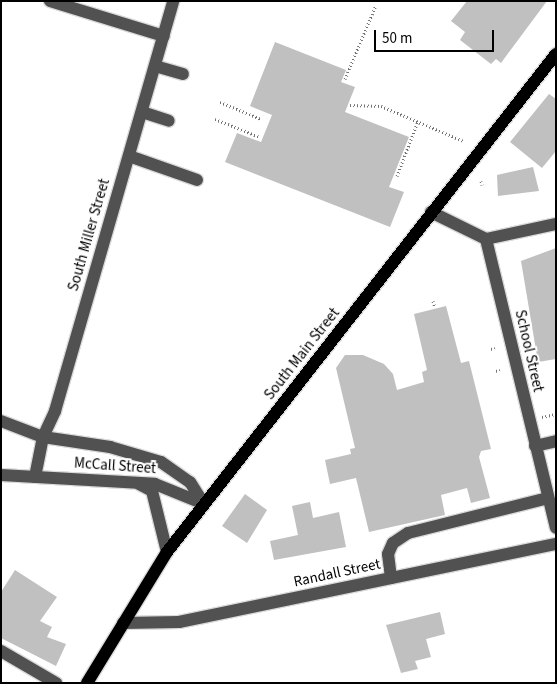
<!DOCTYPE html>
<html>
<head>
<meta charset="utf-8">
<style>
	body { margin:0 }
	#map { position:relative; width:557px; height:684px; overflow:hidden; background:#fff; font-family:"Source Sans 3",sans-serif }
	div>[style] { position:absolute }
	.building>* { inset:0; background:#c0c0c0 }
	.path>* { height:3px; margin-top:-1.5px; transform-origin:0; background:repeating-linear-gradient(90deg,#737373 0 1px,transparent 0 3.5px) }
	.roads { filter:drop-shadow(1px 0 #dbdbdb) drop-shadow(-1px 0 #dbdbdb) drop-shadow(0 1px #dbdbdb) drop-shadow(0 -1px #dbdbdb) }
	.minor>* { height:12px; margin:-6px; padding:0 6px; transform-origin:6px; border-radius:6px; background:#515151 }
	.major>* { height:12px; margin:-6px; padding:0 6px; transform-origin:6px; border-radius:6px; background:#000 }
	span { translate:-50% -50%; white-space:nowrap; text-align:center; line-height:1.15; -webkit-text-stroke:4px #fff; paint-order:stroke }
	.street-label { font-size:15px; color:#000 }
	.frame { position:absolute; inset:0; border:2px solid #000; pointer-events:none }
	.scale { position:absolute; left:374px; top:30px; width:120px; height:22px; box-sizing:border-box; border:2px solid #000; border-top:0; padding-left:6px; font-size:15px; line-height:18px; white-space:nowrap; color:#000; -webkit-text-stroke:4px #fff; paint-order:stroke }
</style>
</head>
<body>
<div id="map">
	<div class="building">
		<div style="clip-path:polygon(467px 1px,547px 1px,501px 63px,496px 59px,491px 64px,460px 40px,465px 32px,451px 21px)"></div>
		<div style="clip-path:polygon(275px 42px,346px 70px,341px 82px,355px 87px,345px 112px,409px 137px,389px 187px,404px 192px,390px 227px,225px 162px,237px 133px,261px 142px,272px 115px,250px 106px)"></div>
		<div style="clip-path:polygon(549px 94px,556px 99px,556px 151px,542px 168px,510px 142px)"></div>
		<div style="clip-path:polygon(533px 167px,539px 191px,498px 196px,497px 175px)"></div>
		<div style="clip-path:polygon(556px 248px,556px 359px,538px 362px,521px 261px)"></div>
		<div style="clip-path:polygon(446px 306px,461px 363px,469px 361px,491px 449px,481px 451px,479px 457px,490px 498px,471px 503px,467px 488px,441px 495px,445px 515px,369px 532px,356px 478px,330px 484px,325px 460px,351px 454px,350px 449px,355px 448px,336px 368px,345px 355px,363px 355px,384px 364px,393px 374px,397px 390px,424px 382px,422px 372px,427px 370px,414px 314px)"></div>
		<div style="clip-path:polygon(245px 494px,267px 510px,247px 543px,222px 526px)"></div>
		<div style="clip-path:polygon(310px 502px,313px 518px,339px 512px,346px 547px,274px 560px,270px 541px,298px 535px,292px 506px)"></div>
		<div style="clip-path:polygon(15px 570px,57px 597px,40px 621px,52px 627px,47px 637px,66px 644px,56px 666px,1px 638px,1px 592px)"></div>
		<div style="clip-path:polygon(440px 612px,445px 634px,426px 639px,431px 657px,415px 661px,418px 669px,401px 673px,386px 625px)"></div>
	</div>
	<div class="path">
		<div style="left:345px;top:79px;width:80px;rotate:-67.3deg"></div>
		<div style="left:220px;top:102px;width:44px;rotate:22.5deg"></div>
		<div style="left:350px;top:105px;width:31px;rotate:2deg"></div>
		<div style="left:381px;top:106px;width:90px;rotate:22.9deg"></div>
		<div style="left:215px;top:119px;width:48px;rotate:21.8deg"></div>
		<div style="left:397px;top:176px;width:59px;rotate:-69.1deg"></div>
		<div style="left:481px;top:181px;width:4px;rotate:76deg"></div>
		<div style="left:433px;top:301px;width:6px;rotate:72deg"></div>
		<div style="left:491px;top:349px;width:4px;rotate:-14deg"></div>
		<div style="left:496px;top:371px;width:4px;rotate:-14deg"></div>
		<div style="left:542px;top:417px;width:14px;rotate:-12deg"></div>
	</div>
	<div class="roads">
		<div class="minor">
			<div style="left:50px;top:1px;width:119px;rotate:17.1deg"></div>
			<div style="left:155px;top:66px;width:29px;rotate:16deg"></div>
			<div style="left:142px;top:112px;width:28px;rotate:18deg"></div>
			<div style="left:129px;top:156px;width:72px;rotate:19.4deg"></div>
			<div style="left:431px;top:212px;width:61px;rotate:26.1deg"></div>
			<div style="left:486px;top:239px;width:72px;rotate:-12.1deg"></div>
			<div style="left:486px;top:239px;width:297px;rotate:76.4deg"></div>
			<div style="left:1px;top:421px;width:45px;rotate:20.9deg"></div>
			<div style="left:43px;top:437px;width:68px;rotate:8.5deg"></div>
			<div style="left:110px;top:447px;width:53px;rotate:16.4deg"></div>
			<div style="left:161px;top:462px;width:35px;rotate:35deg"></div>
			<div style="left:190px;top:482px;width:26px;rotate:58deg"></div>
			<div style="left:535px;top:446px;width:22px;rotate:-13deg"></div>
			<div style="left:1px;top:475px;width:154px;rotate:3.3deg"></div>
			<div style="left:155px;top:484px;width:51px;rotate:22deg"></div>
			<div style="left:35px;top:477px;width:41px;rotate:-78.7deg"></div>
			<div style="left:43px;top:437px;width:29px;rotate:-65deg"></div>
			<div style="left:55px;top:411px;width:427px;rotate:-73.9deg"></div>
			<div style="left:139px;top:484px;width:15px;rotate:28deg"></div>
			<div style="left:152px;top:491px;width:63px;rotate:76.2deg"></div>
			<div style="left:391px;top:578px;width:24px;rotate:-97deg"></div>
			<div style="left:388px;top:554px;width:12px;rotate:-66deg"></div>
			<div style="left:393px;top:543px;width:18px;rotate:-34deg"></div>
			<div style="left:408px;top:533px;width:144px;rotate:-14deg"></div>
			<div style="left:123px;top:623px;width:56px;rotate:-1deg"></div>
			<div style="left:179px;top:622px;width:385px;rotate:-11.7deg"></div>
			<div style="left:1px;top:651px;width:64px;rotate:30.2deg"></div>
		</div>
		<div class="major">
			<div style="left:87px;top:683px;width:153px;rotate:-58.6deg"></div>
			<div style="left:167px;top:552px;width:632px;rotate:-52.01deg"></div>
		</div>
	</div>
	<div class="street-label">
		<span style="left:89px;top:235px;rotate:-74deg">South Miller Street</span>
		<span style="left:529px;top:351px;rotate:77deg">School Street</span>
		<span style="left:302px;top:354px;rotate:-52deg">South Main Street</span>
		<span style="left:115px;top:466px;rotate:4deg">McCall Street</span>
		<span style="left:337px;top:573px;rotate:-12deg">Randall Street</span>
	</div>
	<div class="frame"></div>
	<div class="scale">50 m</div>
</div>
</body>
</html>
